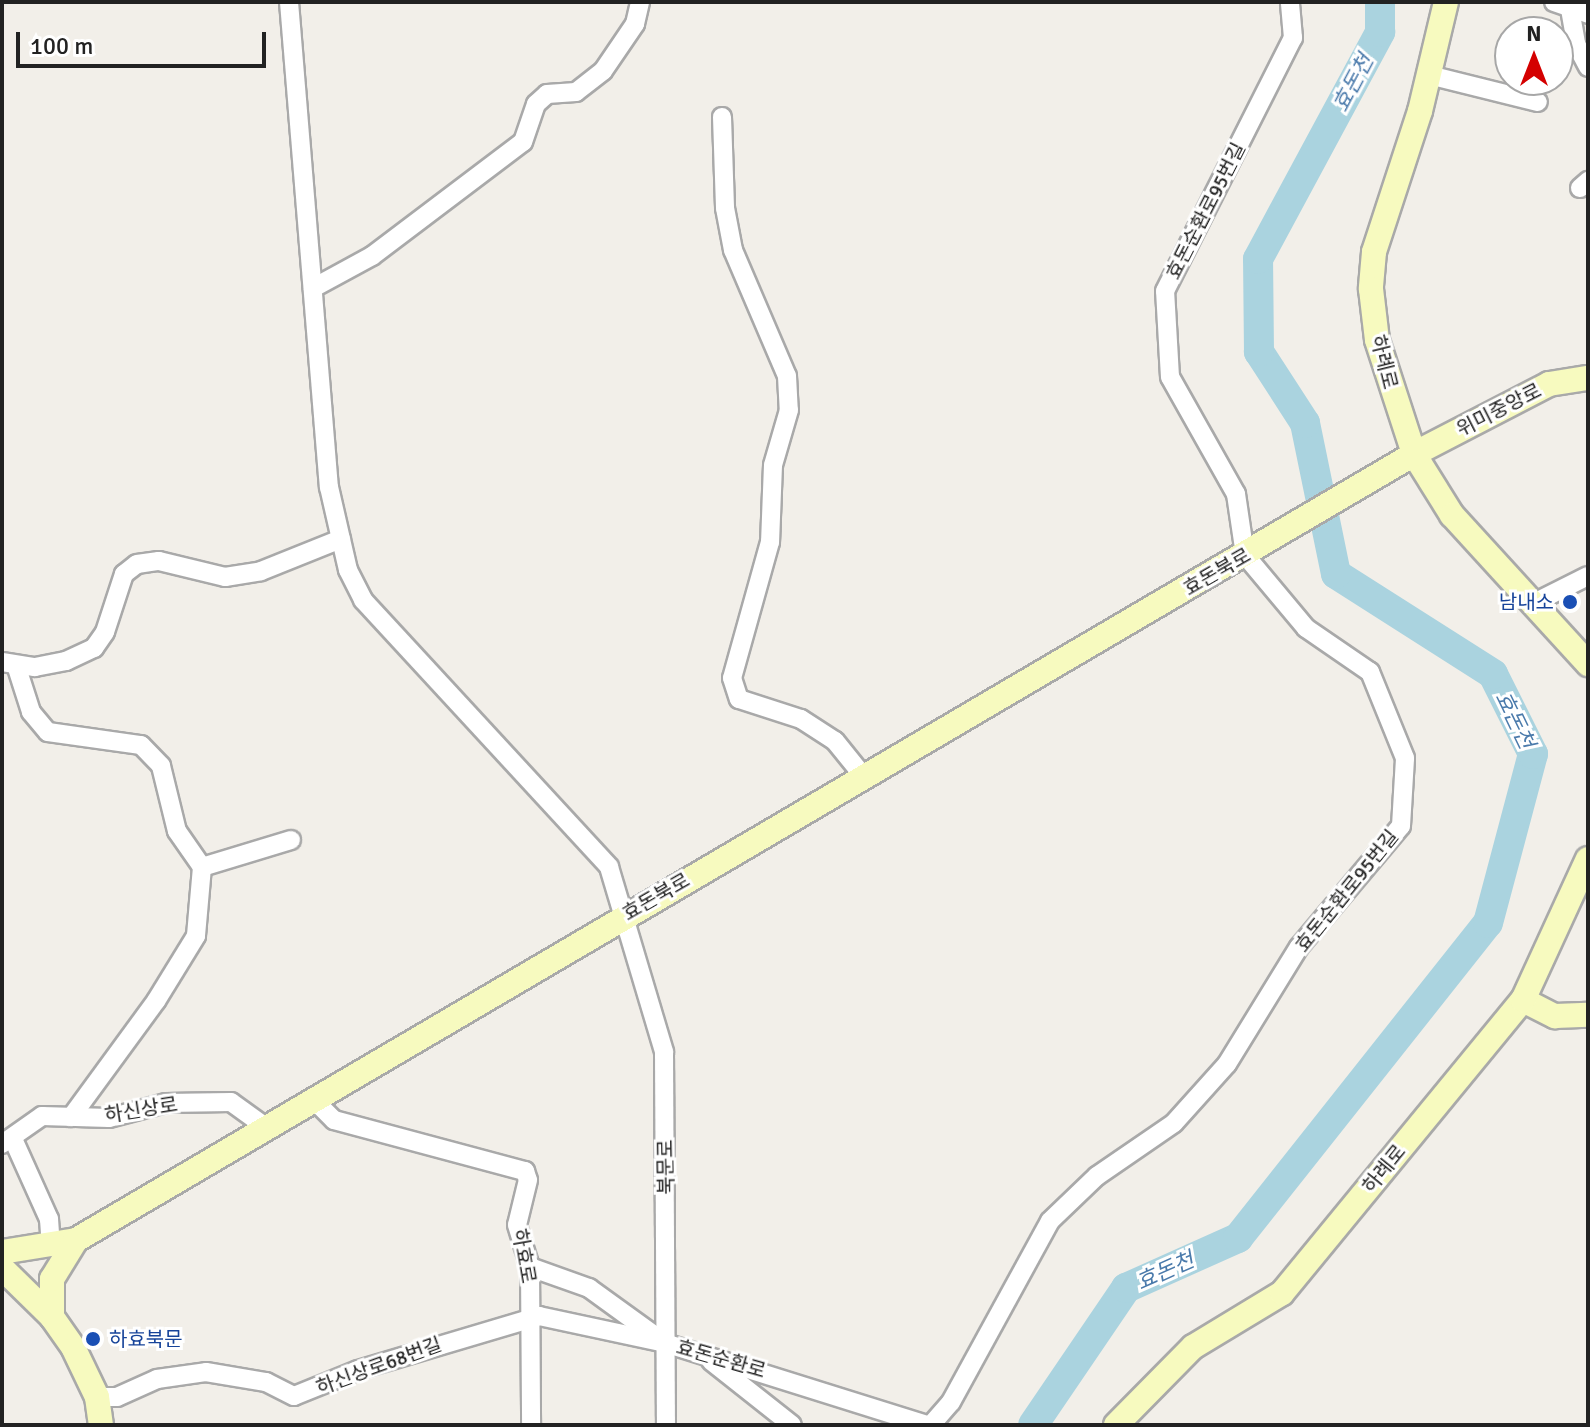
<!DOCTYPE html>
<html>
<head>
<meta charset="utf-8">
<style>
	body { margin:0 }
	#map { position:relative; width:1590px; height:1427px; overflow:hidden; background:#f2efe9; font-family:Signika,"Noto Sans KR",sans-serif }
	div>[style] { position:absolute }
	.river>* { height:30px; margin:-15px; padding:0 15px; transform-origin:15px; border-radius:15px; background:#aad3df }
	.roads { filter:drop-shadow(2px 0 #a9a9a9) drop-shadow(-2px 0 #a9a9a9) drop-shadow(0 2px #a9a9a9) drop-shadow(0 -2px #a9a9a9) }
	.street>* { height:18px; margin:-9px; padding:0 9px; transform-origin:9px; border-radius:9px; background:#fff }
	.secondary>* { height:24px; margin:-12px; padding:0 12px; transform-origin:12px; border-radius:12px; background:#f7fabf }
	.dots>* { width:22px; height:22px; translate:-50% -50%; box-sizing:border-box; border:4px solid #fff; border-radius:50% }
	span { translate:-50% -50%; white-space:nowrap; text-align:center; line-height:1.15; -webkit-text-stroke:6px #fff; paint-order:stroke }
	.street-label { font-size:20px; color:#222 }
	.transit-label { font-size:20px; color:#164399 }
	.right { translate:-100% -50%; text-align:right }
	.left { translate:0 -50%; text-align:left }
	.water-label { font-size:22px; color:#4a7aab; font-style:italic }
	.frame { position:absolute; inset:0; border:4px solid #222; pointer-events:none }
	.north { position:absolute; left:1494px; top:16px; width:80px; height:80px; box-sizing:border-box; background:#fff; border:2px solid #a7a7a7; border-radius:50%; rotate:0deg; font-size:22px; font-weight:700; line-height:32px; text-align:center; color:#222 }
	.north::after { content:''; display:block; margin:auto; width:28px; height:36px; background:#d40000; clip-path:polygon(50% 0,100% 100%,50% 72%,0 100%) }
	.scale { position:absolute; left:16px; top:32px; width:250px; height:36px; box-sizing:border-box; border:4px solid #222; border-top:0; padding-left:10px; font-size:24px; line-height:28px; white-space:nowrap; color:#222; -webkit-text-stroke:6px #fff; paint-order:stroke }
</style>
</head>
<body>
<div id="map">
	<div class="river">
		<div style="left:1033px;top:1425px;width:166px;rotate:-55.8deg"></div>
		<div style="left:1126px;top:1288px;width:123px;rotate:-24.1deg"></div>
		<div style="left:1238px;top:1238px;width:402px;rotate:-51.6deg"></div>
		<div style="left:1488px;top:923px;width:175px;rotate:-75.1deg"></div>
		<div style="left:1533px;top:754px;width:89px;rotate:-116.6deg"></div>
		<div style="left:1493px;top:674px;width:186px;rotate:-147.5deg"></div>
		<div style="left:1336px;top:574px;width:154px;rotate:-101.6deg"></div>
		<div style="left:1305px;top:423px;width:85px;rotate:-122.9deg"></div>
		<div style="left:1259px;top:352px;width:93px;rotate:-90.6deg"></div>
		<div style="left:1258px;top:259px;width:258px;rotate:-61.7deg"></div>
		<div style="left:1380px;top:32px;width:30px;rotate:-90deg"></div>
	</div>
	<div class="roads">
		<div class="street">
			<div style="left:289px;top:2px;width:487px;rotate:85.3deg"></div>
			<div style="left:329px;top:487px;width:85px;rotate:77.1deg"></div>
			<div style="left:348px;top:570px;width:34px;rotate:63deg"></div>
			<div style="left:363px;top:600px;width:363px;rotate:47.3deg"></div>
			<div style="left:609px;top:867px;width:193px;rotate:73.4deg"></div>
			<div style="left:664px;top:1052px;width:373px;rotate:89.7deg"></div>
			<div style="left:1554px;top:2px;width:36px;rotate:19deg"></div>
			<div style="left:1570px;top:9px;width:36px;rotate:80deg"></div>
			<div style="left:1576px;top:44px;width:26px;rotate:62deg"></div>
			<div style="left:1429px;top:75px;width:112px;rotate:13.9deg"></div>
			<div style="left:722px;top:117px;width:91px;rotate:88.1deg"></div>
			<div style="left:725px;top:208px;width:43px;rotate:79.2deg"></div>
			<div style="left:733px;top:250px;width:137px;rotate:66.8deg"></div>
			<div style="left:787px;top:376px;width:34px;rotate:87deg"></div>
			<div style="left:789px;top:410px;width:57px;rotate:106.2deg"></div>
			<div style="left:773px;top:465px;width:77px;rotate:92.2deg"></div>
			<div style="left:770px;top:542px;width:141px;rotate:105.6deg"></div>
			<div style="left:732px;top:678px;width:22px;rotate:72deg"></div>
			<div style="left:739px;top:699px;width:65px;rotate:17.9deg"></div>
			<div style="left:801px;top:719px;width:40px;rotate:32.9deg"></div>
			<div style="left:835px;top:741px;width:48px;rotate:51deg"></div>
			<div style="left:1580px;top:188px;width:11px;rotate:-41deg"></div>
			<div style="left:313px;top:288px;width:67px;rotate:-28.5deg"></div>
			<div style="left:372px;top:256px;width:189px;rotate:-37.1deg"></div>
			<div style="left:523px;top:142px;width:40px;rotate:-71.1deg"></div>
			<div style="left:536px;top:104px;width:15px;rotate:-42deg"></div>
			<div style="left:547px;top:94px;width:29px;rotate:-4deg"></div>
			<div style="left:576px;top:92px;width:34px;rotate:-38deg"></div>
			<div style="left:603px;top:71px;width:57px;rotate:-55.8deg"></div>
			<div style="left:635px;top:24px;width:23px;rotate:-77deg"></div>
			<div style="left:1534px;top:603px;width:60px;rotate:-26.6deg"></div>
			<div style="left:2px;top:662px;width:33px;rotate:9deg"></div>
			<div style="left:35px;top:667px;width:32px;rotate:-11deg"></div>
			<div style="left:66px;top:661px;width:31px;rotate:-25deg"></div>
			<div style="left:94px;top:648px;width:19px;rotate:-55deg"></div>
			<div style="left:105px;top:632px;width:61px;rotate:-71.9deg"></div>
			<div style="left:124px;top:574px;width:16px;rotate:-38deg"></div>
			<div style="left:137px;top:564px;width:22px;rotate:-8deg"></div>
			<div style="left:159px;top:561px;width:68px;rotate:13.6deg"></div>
			<div style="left:225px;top:577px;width:36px;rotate:-9deg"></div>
			<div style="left:261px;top:571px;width:86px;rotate:-21.8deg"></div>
			<div style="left:17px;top:668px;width:46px;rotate:72.3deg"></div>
			<div style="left:31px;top:712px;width:26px;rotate:50deg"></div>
			<div style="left:48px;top:732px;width:94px;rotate:8deg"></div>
			<div style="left:141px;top:745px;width:29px;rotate:46deg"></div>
			<div style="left:161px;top:766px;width:67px;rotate:76.2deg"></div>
			<div style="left:177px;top:831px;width:44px;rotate:55.2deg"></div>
			<div style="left:202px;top:867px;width:69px;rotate:95deg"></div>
			<div style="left:196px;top:936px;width:76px;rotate:121.6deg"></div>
			<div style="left:156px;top:1001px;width:144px;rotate:126.2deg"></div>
			<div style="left:202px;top:867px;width:93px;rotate:-16.9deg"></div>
			<div style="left:315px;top:1101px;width:27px;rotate:45deg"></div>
			<div style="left:334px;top:1120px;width:198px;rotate:15deg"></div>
			<div style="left:525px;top:1171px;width:9px;rotate:72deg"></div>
			<div style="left:528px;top:1180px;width:46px;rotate:103.7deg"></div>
			<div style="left:517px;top:1225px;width:44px;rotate:72.8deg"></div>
			<div style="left:530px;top:1267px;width:158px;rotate:89.6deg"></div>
			<div style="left:13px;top:1139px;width:88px;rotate:65.8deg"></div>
			<div style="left:49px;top:1219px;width:26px;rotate:86deg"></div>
			<div style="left:2px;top:1144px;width:49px;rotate:-35deg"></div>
			<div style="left:42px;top:1116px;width:67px;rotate:1.7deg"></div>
			<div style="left:109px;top:1118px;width:59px;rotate:-14.7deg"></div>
			<div style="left:166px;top:1103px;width:65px;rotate:-0.9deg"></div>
			<div style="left:231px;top:1102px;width:44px;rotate:35.8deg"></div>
			<div style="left:530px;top:1267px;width:63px;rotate:19.6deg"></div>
			<div style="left:589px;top:1288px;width:94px;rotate:35.9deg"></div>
			<div style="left:665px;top:1343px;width:274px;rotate:17.4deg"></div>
			<div style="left:711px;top:1361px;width:103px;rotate:38.3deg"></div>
			<div style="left:97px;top:1397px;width:20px"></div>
			<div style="left:117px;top:1397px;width:44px;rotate:-24.2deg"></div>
			<div style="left:157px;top:1379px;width:49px;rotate:-8.1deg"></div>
			<div style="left:206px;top:1372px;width:61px;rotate:9.5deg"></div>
			<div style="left:266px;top:1382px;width:31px;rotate:27deg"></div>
			<div style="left:294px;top:1396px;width:69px;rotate:-22.1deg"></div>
			<div style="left:358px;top:1370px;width:189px;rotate:-16.6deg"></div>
			<div style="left:539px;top:1316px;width:129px;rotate:12.1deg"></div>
			<div style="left:931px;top:1425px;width:30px;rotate:-49deg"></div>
			<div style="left:951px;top:1402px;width:206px;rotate:-61.3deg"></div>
			<div style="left:1050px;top:1221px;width:65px;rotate:-43.8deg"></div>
			<div style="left:1097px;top:1176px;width:93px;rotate:-34.5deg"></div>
			<div style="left:1174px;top:1123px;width:79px;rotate:-48.1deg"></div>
			<div style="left:1227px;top:1064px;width:137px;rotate:-58.4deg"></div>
			<div style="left:1299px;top:947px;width:158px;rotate:-49.9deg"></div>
			<div style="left:1401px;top:826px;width:68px;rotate:-86.6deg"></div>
			<div style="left:1405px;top:758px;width:93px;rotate:-112.1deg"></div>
			<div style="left:1370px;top:672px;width:78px;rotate:-145.5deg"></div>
			<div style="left:1306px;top:628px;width:95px;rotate:-129.9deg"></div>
			<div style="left:1245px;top:555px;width:62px;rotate:-98.4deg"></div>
			<div style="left:1236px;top:494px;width:134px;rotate:-119.4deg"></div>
			<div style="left:1170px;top:377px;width:86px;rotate:-93.3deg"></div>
			<div style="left:1165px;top:291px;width:284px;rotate:-63.2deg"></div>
			<div style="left:1293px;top:38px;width:36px;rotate:-95deg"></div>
		</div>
		<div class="secondary">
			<div style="left:1446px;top:2px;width:112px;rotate:103.4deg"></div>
			<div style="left:1420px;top:111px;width:148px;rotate:108.1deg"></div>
			<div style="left:1374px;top:252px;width:37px;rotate:95deg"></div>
			<div style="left:1371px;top:289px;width:51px;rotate:83.3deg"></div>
			<div style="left:1377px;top:340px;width:120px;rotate:72deg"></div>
			<div style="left:1414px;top:454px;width:72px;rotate:58.1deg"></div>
			<div style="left:1452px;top:515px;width:202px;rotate:47.6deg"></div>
			<div style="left:1523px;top:1000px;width:36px;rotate:27deg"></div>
			<div style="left:1555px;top:1016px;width:33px;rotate:-2deg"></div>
			<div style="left:2px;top:1252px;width:75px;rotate:-9.2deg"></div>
			<div style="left:76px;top:1240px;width:1552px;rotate:-30.43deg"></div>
			<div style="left:1414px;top:454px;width:152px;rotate:-27.4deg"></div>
			<div style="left:1549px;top:384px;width:39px;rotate:-9deg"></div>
			<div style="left:2px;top:1268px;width:70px;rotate:44.4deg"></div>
			<div style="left:52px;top:1317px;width:39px;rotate:55deg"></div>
			<div style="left:74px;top:1349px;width:53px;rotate:64.4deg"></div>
			<div style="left:97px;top:1397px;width:28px;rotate:82deg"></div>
			<div style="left:52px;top:1317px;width:38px;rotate:-90deg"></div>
			<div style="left:52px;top:1279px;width:46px;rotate:-58.4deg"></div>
			<div style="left:1116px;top:1425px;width:110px;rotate:-45.4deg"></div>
			<div style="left:1193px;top:1347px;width:104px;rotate:-31.2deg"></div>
			<div style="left:1282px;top:1293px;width:379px;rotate:-50.6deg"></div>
			<div style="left:1523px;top:1000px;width:155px;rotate:-65.3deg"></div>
		</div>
	</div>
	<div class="dots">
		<div style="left:1570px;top:602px;background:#1a4fb4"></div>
		<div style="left:93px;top:1339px;background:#1a4fb4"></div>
	</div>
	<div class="street-label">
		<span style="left:1206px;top:211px;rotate:-63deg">효돈순환로95번길</span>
		<span style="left:1384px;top:362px;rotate:76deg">하례로</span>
		<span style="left:1499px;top:410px;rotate:-27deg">위미중앙로</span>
		<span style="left:1217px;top:572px;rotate:-30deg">효돈북로</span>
		<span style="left:1347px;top:891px;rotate:-51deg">효돈순환로95번길</span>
		<span style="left:656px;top:897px;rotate:-30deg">효돈북로</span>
		<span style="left:141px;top:1110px;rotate:-9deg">하신상로</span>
		<span style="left:666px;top:1167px;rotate:-91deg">북문로</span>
		<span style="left:1384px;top:1169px;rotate:-51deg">하례로</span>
		<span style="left:524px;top:1256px;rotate:80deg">하효로</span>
		<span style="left:721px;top:1359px;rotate:16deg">효돈순환로</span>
		<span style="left:379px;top:1366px;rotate:-20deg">하신상로68번길</span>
	</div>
	<div class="transit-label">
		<span class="right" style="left:1554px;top:602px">남내소</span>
		<span class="left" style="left:109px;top:1339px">하효북문</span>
	</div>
	<div class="water-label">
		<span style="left:1353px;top:83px;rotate:-62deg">효돈천</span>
		<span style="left:1515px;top:720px;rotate:64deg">효돈천</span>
		<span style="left:1165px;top:1271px;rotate:-24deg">효돈천</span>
	</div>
	<div class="frame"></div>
	<div class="north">N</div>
	<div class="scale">100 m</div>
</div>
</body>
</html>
